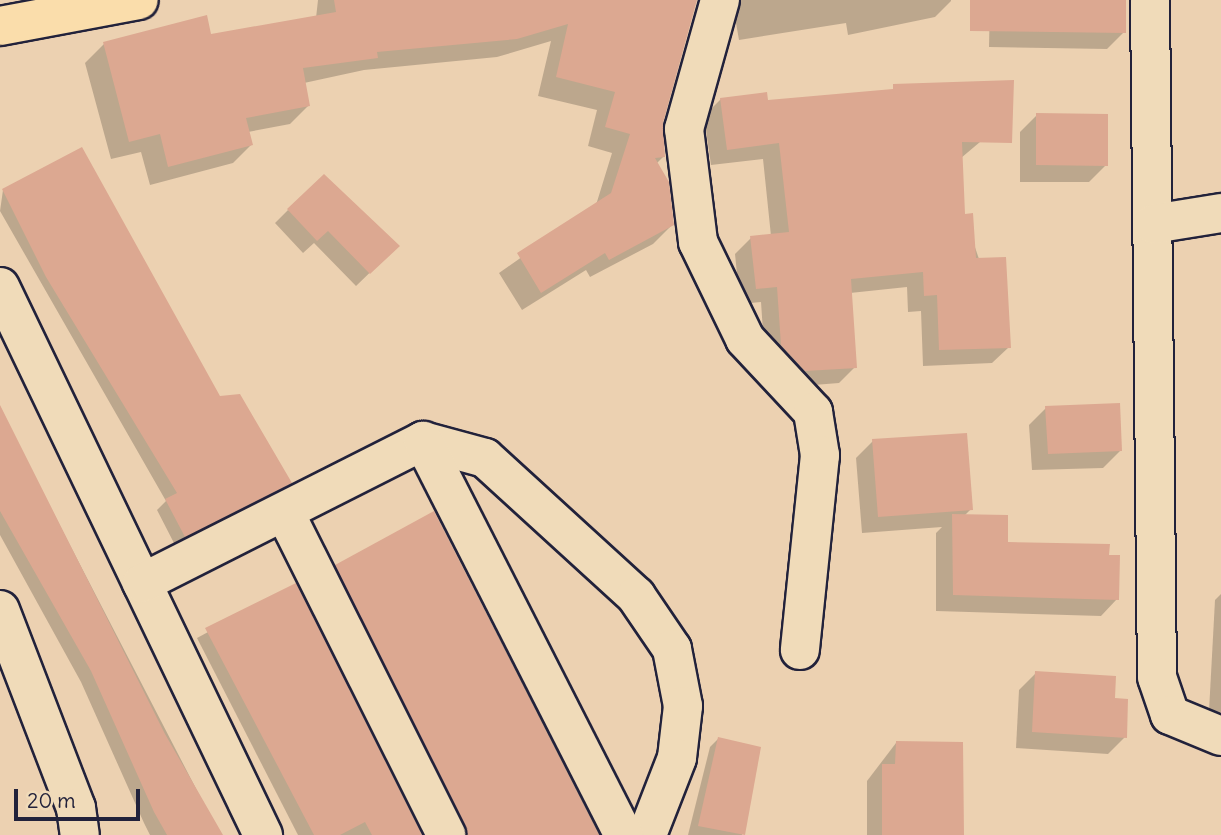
<!DOCTYPE html>
<html>
<head>
<meta charset="utf-8">
<style>
	body { margin:0 }
	#map { position:relative; width:1221px; height:835px; overflow:hidden; background:#ecd1b1; font-family:Delius,sans-serif }
	div>[style] { position:absolute }
	.shadow>* { inset:0; background:#0003 }
	.building>* { inset:0; background:#dca891 }
	.roads { filter:drop-shadow(2px 0 #22223b) drop-shadow(-2px 0 #22223b) drop-shadow(0 2px #22223b) drop-shadow(0 -2px #22223b) }
	.minor>* { height:38px; margin:-19px; padding:0 19px; transform-origin:19px; border-radius:19px; background:#f0dbb9 }
	.major>* { height:38px; margin:-19px; padding:0 19px; transform-origin:19px; border-radius:19px; background:#faddab }
	span { translate:-50% -50%; white-space:nowrap; text-align:center; line-height:1.15; -webkit-text-stroke:5px #f0dbb9; paint-order:stroke }
	.scale { position:absolute; left:14px; top:789px; width:126px; height:32px; box-sizing:border-box; border:4px solid #22223b; border-top:0; padding-left:9px; font-size:21px; line-height:24px; white-space:nowrap; color:#22223b; -webkit-text-stroke:5px #f0dbb9; paint-order:stroke }
</style>
</head>
<body>
<div id="map">
	<div class="shadow">
		<div style="clip-path:polygon(318px 0,695px 0,661px 123px,664px 156px,656px 164px,672px 225px,653px 244px,590px 277px,586px 270px,522px 310px,499px 273px,596px 205px,612px 153px,588px 146px,597px 110px,538px 96px,551px 41px,497px 57px,364px 70px,304px 83px,308px 106px,290px 124px,248px 132px,251px 145px,233px 163px,150px 185px,141px 152px,111px 159px,85px 63px,104px 44px,210px 36px,316px 18px)"></div>
		<div style="clip-path:polygon(732px 0,951px 0,951px 1px,935px 17px,848px 35px,846px 23px,739px 40px)"></div>
		<div style="clip-path:polygon(990px 0,1124px 0,1124px 32px,1107px 49px,989px 47px)"></div>
		<div style="clip-path:polygon(721px 99px,980px 142px,961px 158px,964px 215px,1009px 347px,992px 363px,923px 366px,921px 311px,908px 312px,907px 287px,850px 293px,855px 367px,839px 383px,788px 387px,765px 362px,761px 302px,740px 304px,735px 254px,751px 238px,771px 236px,763px 159px,711px 165px,704px 116px)"></div>
		<div style="clip-path:polygon(1037px 115px,1106px 165px,1089px 182px,1020px 182px,1020px 132px)"></div>
		<div style="clip-path:polygon(3px 190px,219px 398px,290px 482px,280px 492px,175px 545px,157px 510px,166px 501px,0 211px)"></div>
		<div style="clip-path:polygon(288px 210px,385px 258px,356px 286px,314px 243px,303px 253px,275px 223px)"></div>
		<div style="clip-path:polygon(1046px 408px,1120px 451px,1103px 468px,1032px 470px,1029px 425px)"></div>
		<div style="clip-path:polygon(0 410px,220px 835px,150px 835px,144px 823px,81px 682px,0 535px)"></div>
		<div style="clip-path:polygon(873px 441px,971px 509px,964px 516px,1006px 544px,1108px 557px,1117px 599px,1101px 616px,936px 611px,936px 533px,942px 527px,862px 533px,856px 458px)"></div>
		<div style="clip-path:polygon(434px 514px,602px 835px,458px 835px,328px 575px)"></div>
		<div style="clip-path:polygon(295px 585px,420px 835px,298px 835px,197px 638px)"></div>
		<div style="clip-path:polygon(1221px 594px,1221px 712px,1209px 711px,1215px 600px)"></div>
		<div style="clip-path:polygon(1036px 673px,1113px 700px,1125px 737px,1108px 754px,1016px 748px,1019px 690px)"></div>
		<div style="clip-path:polygon(718px 739px,759px 748px,742px 835px,688px 835px,710px 747px)"></div>
		<div style="clip-path:polygon(896px 743px,962px 835px,867px 835px,867px 781px)"></div>
	</div>
	<div class="building">
		<div style="clip-path:polygon(334px 0,697px 0,663px 123px,665px 157px,655px 158px,669px 182px,674px 225px,609px 260px,605px 253px,541px 293px,517px 253px,611px 193px,630px 134px,605px 127px,615px 92px,556px 77px,568px 24px,517px 39px,377px 52px,378px 58px,303px 68px,310px 106px,246px 118px,253px 145px,168px 167px,160px 134px,129px 142px,103px 42px,207px 15px,211px 34px,336px 12px)"></div>
		<div style="clip-path:polygon(970px 0,1126px 0,1126px 33px,970px 31px)"></div>
		<div style="clip-path:polygon(1014px 80px,1012px 143px,962px 142px,965px 214px,973px 213px,976px 258px,1006px 257px,1011px 348px,939px 350px,937px 295px,924px 296px,923px 272px,851px 279px,857px 368px,805px 371px,781px 345px,777px 287px,756px 289px,750px 236px,789px 232px,779px 143px,727px 150px,720px 98px,767px 92px,768px 100px,893px 89px,893px 84px)"></div>
		<div style="clip-path:polygon(1036px 113px,1108px 114px,1108px 166px,1036px 165px)"></div>
		<div style="clip-path:polygon(82px 147px,220px 396px,240px 394px,292px 483px,185px 537px,165px 499px,177px 493px,46px 277px,2px 189px)"></div>
		<div style="clip-path:polygon(324px 174px,400px 246px,370px 274px,328px 231px,317px 241px,287px 209px)"></div>
		<div style="clip-path:polygon(1120px 403px,1122px 451px,1048px 454px,1045px 406px)"></div>
		<div style="clip-path:polygon(0 405px,165px 734px,223px 835px,167px 835px,154px 812px,91px 671px,0 511px)"></div>
		<div style="clip-path:polygon(967px 433px,973px 510px,878px 517px,872px 439px)"></div>
		<div style="clip-path:polygon(434px 511px,599px 835px,468px 835px,335px 565px)"></div>
		<div style="clip-path:polygon(952px 514px,1008px 515px,1008px 542px,1110px 544px,1109px 555px,1120px 555px,1119px 600px,953px 595px)"></div>
		<div style="clip-path:polygon(296px 583px,422px 835px,372px 835px,365px 822px,340px 835px,314px 835px,205px 628px)"></div>
		<div style="clip-path:polygon(1035px 671px,1116px 676px,1115px 698px,1128px 699px,1127px 738px,1032px 732px)"></div>
		<div style="clip-path:polygon(718px 737px,761px 747px,745px 835px,698px 826px)"></div>
		<div style="clip-path:polygon(896px 741px,963px 742px,964px 835px,882px 835px,882px 764px,895px 764px)"></div>
	</div>
	<div class="roads">
		<div class="minor">
			<div style="left:720px;top:0;width:134px;rotate:105.6deg"></div>
			<div style="left:684px;top:129px;width:114px;rotate:82.9deg"></div>
			<div style="left:698px;top:242px;width:108px;rotate:64.1deg"></div>
			<div style="left:745px;top:339px;width:100px;rotate:47deg"></div>
			<div style="left:813px;top:412px;width:44px;rotate:80.8deg"></div>
			<div style="left:820px;top:455px;width:196px;rotate:95.9deg"></div>
			<div style="left:1150px;top:0;width:677px;rotate:89.41deg"></div>
			<div style="left:1157px;top:677px;width:40px;rotate:71.1deg"></div>
			<div style="left:1170px;top:715px;width:55px;rotate:22.4deg"></div>
			<div style="left:1153px;top:224px;width:69px;rotate:-9.2deg"></div>
			<div style="left:0;top:287px;width:608px;rotate:64.36deg"></div>
			<div style="left:423px;top:441px;width:64px;rotate:15.3deg"></div>
			<div style="left:485px;top:458px;width:205px;rotate:42.4deg"></div>
			<div style="left:636px;top:596px;width:64px;rotate:55.8deg"></div>
			<div style="left:672px;top:649px;width:58px;rotate:79.1deg"></div>
			<div style="left:683px;top:706px;width:52px;rotate:96.6deg"></div>
			<div style="left:677px;top:758px;width:83px;rotate:111.3deg"></div>
			<div style="left:286px;top:515px;width:358px;rotate:63.4deg"></div>
			<div style="left:142px;top:583px;width:315px;rotate:-26.8deg"></div>
			<div style="left:423px;top:441px;width:442px;rotate:63deg"></div>
			<div style="left:0;top:610px;width:212px;rotate:69deg"></div>
			<div style="left:76px;top:808px;width:27px;rotate:82deg"></div>
		</div>
		<div class="major">
			<div style="left:0;top:26px;width:141px;rotate:-10.6deg"></div>
		</div>
	</div>
	<div class="scale">20 m</div>
</div>
</body>
</html>
